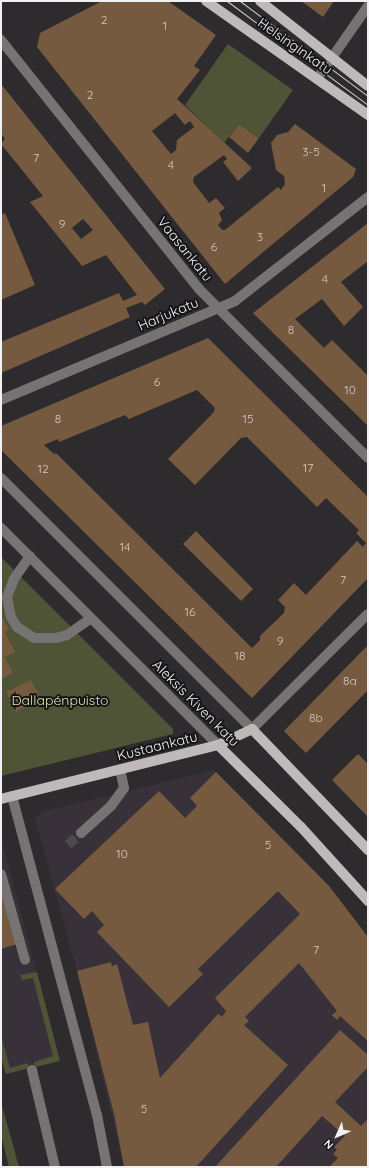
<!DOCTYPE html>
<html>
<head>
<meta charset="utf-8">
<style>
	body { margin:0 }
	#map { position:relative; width:369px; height:1168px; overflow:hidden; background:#2e2b2e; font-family:Quicksand,sans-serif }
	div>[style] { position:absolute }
	.built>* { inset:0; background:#383139 }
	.green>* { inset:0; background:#4e5435 }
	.building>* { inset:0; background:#765a3f }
	.minor-tunnel>* { height:10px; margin-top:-5px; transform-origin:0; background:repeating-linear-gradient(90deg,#4b494b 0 10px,transparent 0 15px) }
	.minor>* { height:10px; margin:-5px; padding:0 5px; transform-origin:5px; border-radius:5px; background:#767373 }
	.major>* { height:10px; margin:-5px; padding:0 5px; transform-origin:5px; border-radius:5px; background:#bfbab9 }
	.tram>* { height:1px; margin:-0.5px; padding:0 0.5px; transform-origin:0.5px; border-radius:0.5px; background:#d2d0d2 }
	span { translate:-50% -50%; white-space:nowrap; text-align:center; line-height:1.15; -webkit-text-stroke:4px #151416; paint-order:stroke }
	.number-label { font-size:12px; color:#d3cac5 }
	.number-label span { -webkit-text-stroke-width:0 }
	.street-label { font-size:14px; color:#f2f0f2 }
	.park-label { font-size:14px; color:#d9e6a6 }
	.frame { position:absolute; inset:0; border:2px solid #f2f0f2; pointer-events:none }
	.north { position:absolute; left:317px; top:1116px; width:40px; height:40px; -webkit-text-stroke:3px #151416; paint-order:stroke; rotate:225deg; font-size:11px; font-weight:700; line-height:16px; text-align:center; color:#f2f0f2 }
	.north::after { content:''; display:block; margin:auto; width:14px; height:18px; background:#f2f0f2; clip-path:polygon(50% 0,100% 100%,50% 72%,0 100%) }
</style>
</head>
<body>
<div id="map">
	<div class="built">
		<div style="clip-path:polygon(214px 770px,329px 886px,368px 937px,368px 1167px,124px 1167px,77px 971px,35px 819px,41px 812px)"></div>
		<div style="clip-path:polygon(1px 837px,60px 1061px,6px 1074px,1px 1058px)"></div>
	</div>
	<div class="green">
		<div style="clip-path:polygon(228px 44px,293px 90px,259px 138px,239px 124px,224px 143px,185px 105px)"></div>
		<div style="clip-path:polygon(1px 557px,173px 729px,173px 734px,1px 776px)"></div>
		<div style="clip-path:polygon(37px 972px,60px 1061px,35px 1067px,34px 1062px,53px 1056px,33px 978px,22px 980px,20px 975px)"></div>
		<div style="clip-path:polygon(1px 1035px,10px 1068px,28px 1063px,29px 1068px,6px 1074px,1px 1058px)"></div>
		<div style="clip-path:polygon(1px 1102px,11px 1138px,19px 1167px,9px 1167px,1px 1135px)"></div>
	</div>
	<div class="building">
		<div style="clip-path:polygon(evenodd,102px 1px,168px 1px,216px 35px,194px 66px,200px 70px,177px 99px,252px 168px,238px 181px,223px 162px,227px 159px,224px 155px,194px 177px,193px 182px,209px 203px,216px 198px,225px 208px,219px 213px,222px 220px,218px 225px,222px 230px,225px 230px,278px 187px,281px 190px,285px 184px,284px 176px,276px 170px,271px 143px,277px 135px,288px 132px,295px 124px,356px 169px,353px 177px,225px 284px,37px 47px,40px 33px,102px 1px,175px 113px,185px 125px,190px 121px,194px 127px,177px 140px,176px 150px,171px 154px,152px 131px,175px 113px)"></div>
		<div style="clip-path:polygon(301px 1px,334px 1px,323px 17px)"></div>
		<div style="clip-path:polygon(evenodd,1px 84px,165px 289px,145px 305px,142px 302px,126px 308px,130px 317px,1px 373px,1px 342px,119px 293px,123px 301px,137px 295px,106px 255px,82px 266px,30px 202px,43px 196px,1px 144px,5px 139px,1px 133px,1px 84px,83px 219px,93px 230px,81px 239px,72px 228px,83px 219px)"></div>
		<div style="clip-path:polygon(239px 124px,259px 138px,248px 153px,229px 137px)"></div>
		<div style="clip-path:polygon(5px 213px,35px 285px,1px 300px,1px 215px)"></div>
		<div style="clip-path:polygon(368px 223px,368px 261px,341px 282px,363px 307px,344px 326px,322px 299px,295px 319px,324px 348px,332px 340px,368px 376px,368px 426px,253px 313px)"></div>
		<div style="clip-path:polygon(evenodd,208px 338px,368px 497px,368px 578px,252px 698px,1px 450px,1px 426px,208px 338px,197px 390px,215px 408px,214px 412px,168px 459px,195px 485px,241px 438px,247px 437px,317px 507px,326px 498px,359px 530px,356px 533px,366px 543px,363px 547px,357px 541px,306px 595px,294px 583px,278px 600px,285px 607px,284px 613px,260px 636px,260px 640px,252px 648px,56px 453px,54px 454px,44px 445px,58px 439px,59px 442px,125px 415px,129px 419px,197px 390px)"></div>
		<div style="clip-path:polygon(196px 531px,253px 589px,241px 601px,183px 544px)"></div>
		<div style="clip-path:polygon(1px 614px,9px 630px,5px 632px,15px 652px,5px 657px,13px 673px,1px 679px)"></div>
		<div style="clip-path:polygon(368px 645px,368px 690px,306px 753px,284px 731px)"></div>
		<div style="clip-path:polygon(31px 680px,41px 699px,16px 712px,6px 692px)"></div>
		<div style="clip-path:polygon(358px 754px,368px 764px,368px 817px,332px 780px)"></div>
		<div style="clip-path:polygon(216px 772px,329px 886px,368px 937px,368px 1041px,340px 1016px,337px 1020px,332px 1015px,337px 1011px,299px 963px,245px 1017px,249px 1021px,244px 1025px,288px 1065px,196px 1167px,124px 1167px,114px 1114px,77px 971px,111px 962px,112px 966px,117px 964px,133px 1025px,148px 1022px,160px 1078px,218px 1014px,222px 1017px,226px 1011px,215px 998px,300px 914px,278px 891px,198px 969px,203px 974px,169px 1007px,97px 932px,104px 925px,92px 911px,84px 919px,55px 889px,159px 791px,185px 818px,197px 806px,190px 798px)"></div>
		<div style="clip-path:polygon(1px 888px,17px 944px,1px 949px)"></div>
		<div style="clip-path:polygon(340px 1030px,368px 1055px,368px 1067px,335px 1102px,361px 1126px,368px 1119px,368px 1167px,329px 1167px,338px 1158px,333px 1154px,337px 1150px,334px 1147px,345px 1136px,322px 1116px,276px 1167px,215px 1167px)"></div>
	</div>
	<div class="minor-tunnel">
		<div style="left:68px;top:845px;width:18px;rotate:-43deg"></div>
	</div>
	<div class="minor">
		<div style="left:1px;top:40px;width:318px;rotate:51.5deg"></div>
		<div style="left:199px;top:289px;width:239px;rotate:45deg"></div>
		<div style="left:317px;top:79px;width:89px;rotate:-55.1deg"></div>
		<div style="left:1px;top:400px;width:254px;rotate:-22.9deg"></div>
		<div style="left:235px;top:301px;width:169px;rotate:-38deg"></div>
		<div style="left:1px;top:478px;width:355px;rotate:45deg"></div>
		<div style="left:252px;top:729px;width:163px;rotate:-44.8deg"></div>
		<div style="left:1px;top:528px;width:307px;rotate:45deg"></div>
		<div style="left:30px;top:556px;width:28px;rotate:125deg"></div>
		<div style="left:14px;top:579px;width:19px;rotate:111deg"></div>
		<div style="left:7px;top:597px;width:20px;rotate:79deg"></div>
		<div style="left:11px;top:617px;width:12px;rotate:59deg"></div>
		<div style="left:17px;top:627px;width:20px;rotate:33deg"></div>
		<div style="left:34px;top:638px;width:22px"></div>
		<div style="left:56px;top:638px;width:11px;rotate:-15deg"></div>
		<div style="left:67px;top:635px;width:29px;rotate:-35deg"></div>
		<div style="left:12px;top:796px;width:330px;rotate:75.1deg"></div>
		<div style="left:97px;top:1115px;width:53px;rotate:79.1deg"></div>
		<div style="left:81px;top:833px;width:40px;rotate:-42deg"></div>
		<div style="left:111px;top:806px;width:22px;rotate:-54deg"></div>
		<div style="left:124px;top:788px;width:19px;rotate:-102deg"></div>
		<div style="left:1px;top:874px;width:89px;rotate:74.4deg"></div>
		<div style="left:32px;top:1070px;width:100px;rotate:76.7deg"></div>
	</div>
	<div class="major">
		<div style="left:206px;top:1px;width:198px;rotate:35.1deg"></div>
		<div style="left:260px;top:1px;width:137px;rotate:38.2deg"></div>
		<div style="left:218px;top:745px;width:117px;rotate:44.7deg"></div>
		<div style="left:301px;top:827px;width:100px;rotate:47.8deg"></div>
		<div style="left:1px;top:799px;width:224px;rotate:-14deg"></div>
		<div style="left:218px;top:745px;width:38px;rotate:-25deg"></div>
		<div style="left:252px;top:729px;width:168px;rotate:46.2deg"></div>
	</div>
	<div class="tram">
		<div style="left:227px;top:1px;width:175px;rotate:36.4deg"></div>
		<div style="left:240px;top:1px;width:159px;rotate:36.6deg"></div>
	</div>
	<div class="number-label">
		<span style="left:104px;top:20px">2</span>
		<span style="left:165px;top:26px">1</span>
		<span style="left:90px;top:95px">2</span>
		<span style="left:311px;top:152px">3-5</span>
		<span style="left:36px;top:158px">7</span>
		<span style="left:171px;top:165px">4</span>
		<span style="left:324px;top:188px">1</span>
		<span style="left:62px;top:224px">9</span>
		<span style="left:260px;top:237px">3</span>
		<span style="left:214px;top:247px">6</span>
		<span style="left:325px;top:279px">4</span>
		<span style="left:291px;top:330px">8</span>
		<span style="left:157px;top:382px">6</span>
		<span style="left:350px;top:390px">10</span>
		<span style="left:58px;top:419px">8</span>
		<span style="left:248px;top:419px">15</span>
		<span style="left:308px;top:468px">17</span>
		<span style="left:43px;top:469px">12</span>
		<span style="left:125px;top:547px">14</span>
		<span style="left:343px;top:580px">7</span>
		<span style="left:190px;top:612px">16</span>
		<span style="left:280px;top:641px">9</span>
		<span style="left:240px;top:656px">18</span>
		<span style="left:350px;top:681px">8a</span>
		<span style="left:316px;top:718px">8b</span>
		<span style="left:268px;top:845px">5</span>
		<span style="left:122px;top:854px">10</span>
		<span style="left:316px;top:950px">7</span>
		<span style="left:144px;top:1109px">5</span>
	</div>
	<div class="street-label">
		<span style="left:295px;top:46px;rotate:35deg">Helsinginkatu</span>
		<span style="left:185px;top:249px;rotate:51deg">Vaasankatu</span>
		<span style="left:168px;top:314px;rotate:-23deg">Harjukatu</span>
		<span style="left:196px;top:703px;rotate:45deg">Aleksis Kiven katu</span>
		<span style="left:157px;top:746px;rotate:-14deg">Kustaankatu</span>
	</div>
	<div class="park-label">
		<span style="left:60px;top:700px">Dallapénpuisto</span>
	</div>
	<div class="frame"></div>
	<div class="north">N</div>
</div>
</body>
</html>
